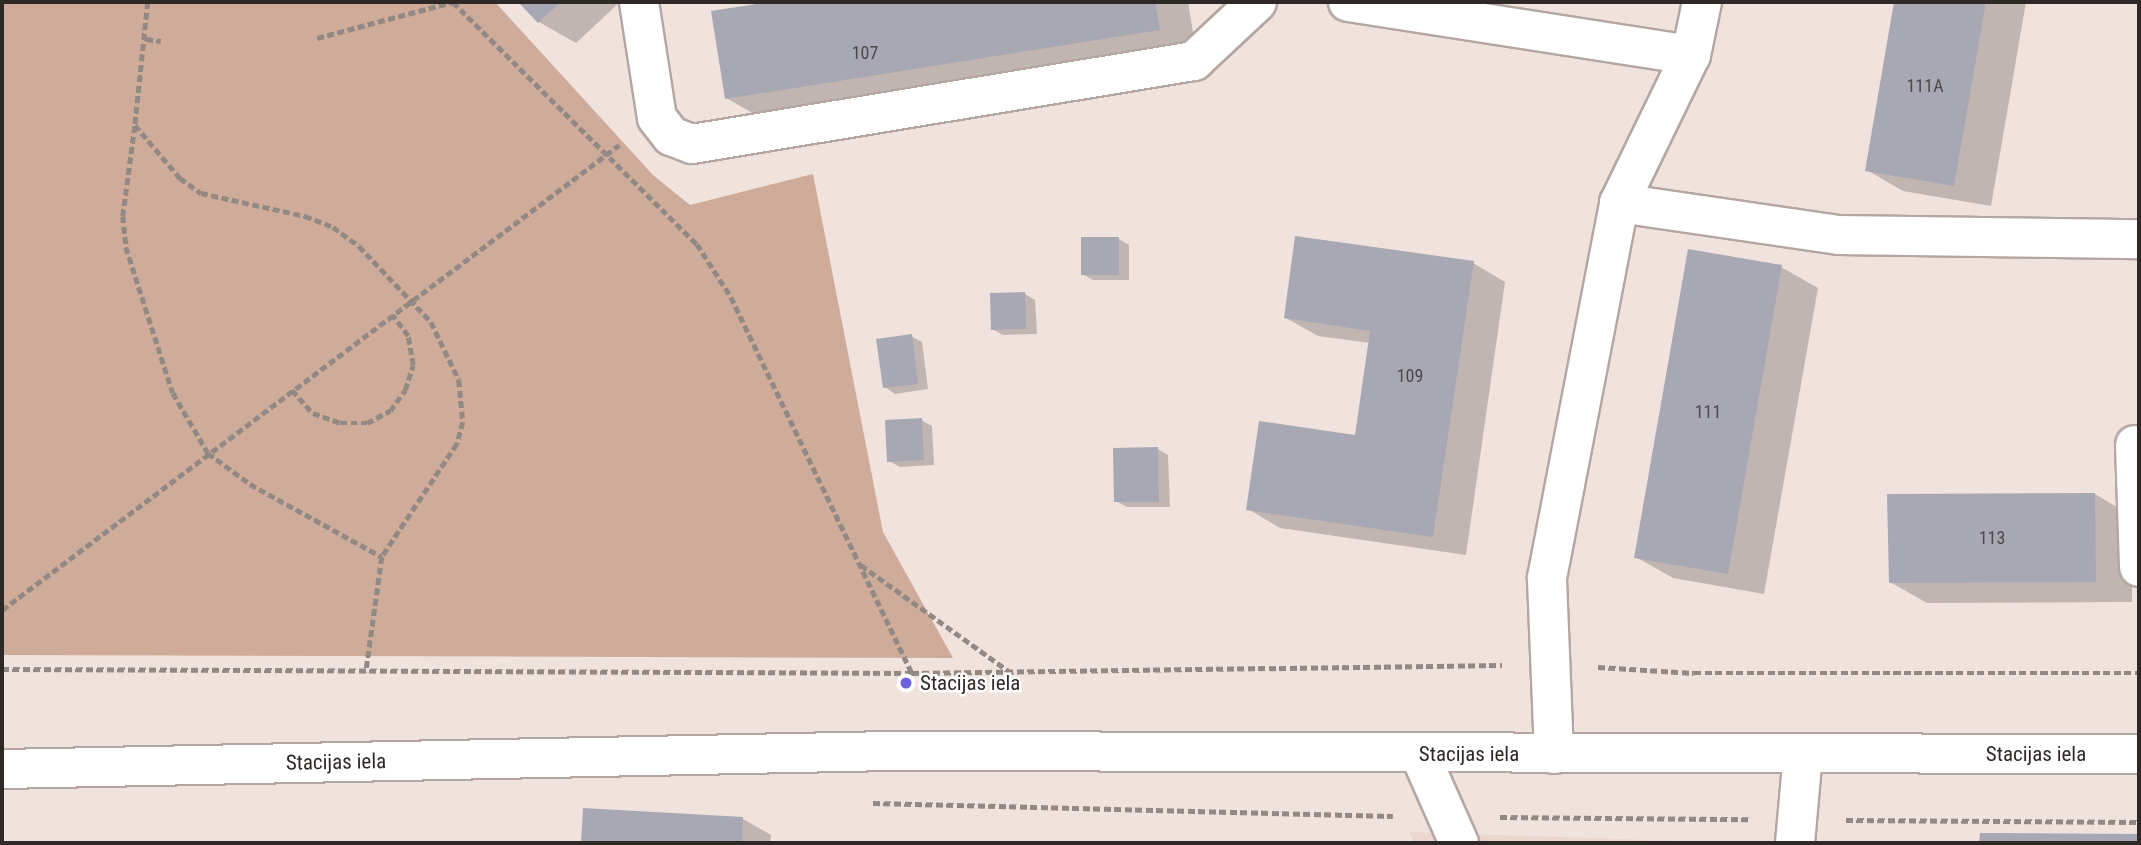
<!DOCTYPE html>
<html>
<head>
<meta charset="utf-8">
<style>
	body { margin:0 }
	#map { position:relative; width:2141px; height:845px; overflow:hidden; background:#f0e3dd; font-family:"Roboto Condensed",sans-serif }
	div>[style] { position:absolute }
	.built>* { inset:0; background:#ebd7cd }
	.green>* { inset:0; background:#cfab9a }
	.shadow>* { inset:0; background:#0003 }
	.building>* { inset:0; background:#a7a8b3 }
	.path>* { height:4.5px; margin-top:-2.25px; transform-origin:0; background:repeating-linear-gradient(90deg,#928985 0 7px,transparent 0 10.5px) }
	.roads { filter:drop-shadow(2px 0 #b4a7a2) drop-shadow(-2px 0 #b4a7a2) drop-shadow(0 2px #b4a7a2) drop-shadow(0 -2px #b4a7a2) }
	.minor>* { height:38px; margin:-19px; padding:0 19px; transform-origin:19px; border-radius:19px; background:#fff }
	.dots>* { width:19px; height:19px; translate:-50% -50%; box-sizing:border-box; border:4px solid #fff; border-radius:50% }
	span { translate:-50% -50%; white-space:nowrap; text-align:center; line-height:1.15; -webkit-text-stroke:5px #fff; paint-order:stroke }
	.number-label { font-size:18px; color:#4c494a }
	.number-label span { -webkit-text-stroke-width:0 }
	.poi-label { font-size:21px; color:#2e2927 }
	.left { translate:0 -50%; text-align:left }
	.street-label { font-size:21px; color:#2e2927 }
	.frame { position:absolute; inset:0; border:4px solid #2e2927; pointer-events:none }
</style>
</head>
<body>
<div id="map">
	<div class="built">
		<div style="clip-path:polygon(1409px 832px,1736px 843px,1414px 843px)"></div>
	</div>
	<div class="green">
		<div style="clip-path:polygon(2px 2px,495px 2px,653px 175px,690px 205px,813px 174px,883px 532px,953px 658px,2px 655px)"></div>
	</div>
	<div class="shadow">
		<div style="clip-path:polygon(520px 2px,620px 2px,576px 43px,539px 22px)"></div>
		<div style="clip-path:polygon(780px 2px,1188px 2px,1196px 50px,763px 119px,726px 98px,713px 12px)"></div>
		<div style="clip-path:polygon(1896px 2px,2026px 2px,1991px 206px,1903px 191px,1867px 170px)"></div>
		<div style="clip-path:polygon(1119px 239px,1129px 245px,1129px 280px,1093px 280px,1082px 274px)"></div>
		<div style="clip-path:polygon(1473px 263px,1505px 282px,1466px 555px,1280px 528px,1248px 509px,1356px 437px,1370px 343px,1318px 336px,1286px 318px)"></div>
		<div style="clip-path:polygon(1781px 267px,1818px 288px,1764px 594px,1673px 578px,1636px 557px)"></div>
		<div style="clip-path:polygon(1025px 294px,1035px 300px,1037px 334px,1003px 335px,992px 329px)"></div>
		<div style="clip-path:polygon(911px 336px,922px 342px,928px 389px,895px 394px,885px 387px)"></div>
		<div style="clip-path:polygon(921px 420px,932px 426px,934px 465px,900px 467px,889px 461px)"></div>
		<div style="clip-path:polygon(1158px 449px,1168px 455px,1170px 507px,1127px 507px,1116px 501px)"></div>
		<div style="clip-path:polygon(2095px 494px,2132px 516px,2132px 602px,1927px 603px,1890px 582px)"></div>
		<div style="clip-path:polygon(585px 809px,743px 819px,771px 835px,770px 843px,583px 843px)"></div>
		<div style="clip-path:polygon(1981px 834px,2139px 836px,2139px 843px,1981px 843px)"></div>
	</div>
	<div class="building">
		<div style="clip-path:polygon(518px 2px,561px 2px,538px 23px)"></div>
		<div style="clip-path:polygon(768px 2px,1155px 2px,1160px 30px,725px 99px,711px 11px)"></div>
		<div style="clip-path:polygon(1894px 2px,1986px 2px,1954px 186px,1865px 171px)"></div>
		<div style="clip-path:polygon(1295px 236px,1474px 261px,1433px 537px,1246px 510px,1259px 421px,1355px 435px,1370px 331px,1284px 318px)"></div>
		<div style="clip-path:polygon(1081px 237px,1119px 237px,1119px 275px,1081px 275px)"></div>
		<div style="clip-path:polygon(1688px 249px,1782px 265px,1728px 574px,1634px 558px)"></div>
		<div style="clip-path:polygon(1025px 292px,1026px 329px,991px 330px,990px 293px)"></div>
		<div style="clip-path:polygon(912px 334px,918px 384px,883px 388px,876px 339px)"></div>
		<div style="clip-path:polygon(922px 418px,924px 460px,887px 462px,885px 420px)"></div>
		<div style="clip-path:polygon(1158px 447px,1159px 502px,1114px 502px,1113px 448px)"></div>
		<div style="clip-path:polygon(2095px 493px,2096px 582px,1889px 583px,1887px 494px)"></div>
		<div style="clip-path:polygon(583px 808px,743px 817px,742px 843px,581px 843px)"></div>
		<div style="clip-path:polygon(1980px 833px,2139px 834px,2139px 843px,1979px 843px)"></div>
	</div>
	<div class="path">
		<div style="left:148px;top:2px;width:124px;rotate:96deg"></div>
		<div style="left:135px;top:125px;width:70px;rotate:49.7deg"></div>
		<div style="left:180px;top:178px;width:26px;rotate:36deg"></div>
		<div style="left:201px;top:193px;width:107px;rotate:12.5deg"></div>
		<div style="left:305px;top:216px;width:30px;rotate:21deg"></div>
		<div style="left:333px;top:227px;width:32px;rotate:36deg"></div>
		<div style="left:359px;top:246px;width:105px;rotate:46.5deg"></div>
		<div style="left:431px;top:322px;width:64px;rotate:64.2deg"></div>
		<div style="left:459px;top:380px;width:42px;rotate:84.6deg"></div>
		<div style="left:463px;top:422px;width:23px;rotate:105deg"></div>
		<div style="left:457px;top:444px;width:136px;rotate:123.6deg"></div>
		<div style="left:453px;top:2px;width:344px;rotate:44.8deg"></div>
		<div style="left:697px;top:244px;width:63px;rotate:57.3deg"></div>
		<div style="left:731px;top:297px;width:417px;rotate:64.3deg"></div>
		<div style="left:317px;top:38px;width:140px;rotate:-14.9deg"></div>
		<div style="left:146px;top:39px;width:15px;rotate:8deg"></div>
		<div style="left:135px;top:126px;width:91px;rotate:97.6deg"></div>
		<div style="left:123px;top:216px;width:31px;rotate:84deg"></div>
		<div style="left:126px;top:247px;width:153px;rotate:72.2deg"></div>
		<div style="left:173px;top:393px;width:69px;rotate:59.7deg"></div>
		<div style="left:208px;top:453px;width:52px;rotate:36.4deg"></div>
		<div style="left:250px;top:484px;width:151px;rotate:28.9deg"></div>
		<div style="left:382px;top:557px;width:116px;rotate:97.9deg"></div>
		<div style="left:292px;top:390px;width:31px;rotate:48deg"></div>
		<div style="left:313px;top:413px;width:29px;rotate:20deg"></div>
		<div style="left:340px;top:423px;width:27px"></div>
		<div style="left:367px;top:423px;width:26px;rotate:-28deg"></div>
		<div style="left:390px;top:411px;width:26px;rotate:-54deg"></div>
		<div style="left:405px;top:390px;width:26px;rotate:-72deg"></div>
		<div style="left:413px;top:365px;width:29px;rotate:-100deg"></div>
		<div style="left:408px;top:336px;width:26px;rotate:-127deg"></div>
		<div style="left:861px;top:565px;width:183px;rotate:35.7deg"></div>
		<div style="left:2px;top:610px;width:773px;rotate:-37deg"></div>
		<div style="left:1598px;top:667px;width:96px;rotate:3.6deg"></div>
		<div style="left:1694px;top:673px;width:445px"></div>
		<div style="left:2px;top:669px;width:910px;rotate:0.25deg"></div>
		<div style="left:912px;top:673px;width:590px;rotate:-0.78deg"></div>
		<div style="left:873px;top:803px;width:520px;rotate:1.43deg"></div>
		<div style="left:1500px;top:817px;width:250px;rotate:0.5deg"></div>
		<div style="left:1846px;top:820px;width:293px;rotate:0.4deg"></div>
	</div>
	<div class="roads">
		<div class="minor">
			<div style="left:639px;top:2px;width:117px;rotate:81.2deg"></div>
			<div style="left:657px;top:118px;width:23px;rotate:52deg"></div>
			<div style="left:671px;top:136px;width:22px;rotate:21deg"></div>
			<div style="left:692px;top:144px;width:509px;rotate:-9.39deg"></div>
			<div style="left:1194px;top:61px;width:86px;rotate:-43.1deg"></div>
			<div style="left:1348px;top:2px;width:347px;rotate:8.8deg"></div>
			<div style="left:1619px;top:203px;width:222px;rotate:8.3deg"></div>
			<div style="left:1839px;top:235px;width:300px;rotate:0.8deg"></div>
			<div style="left:2135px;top:445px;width:122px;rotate:88.1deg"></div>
			<div style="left:1554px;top:754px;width:176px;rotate:-92.3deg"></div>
			<div style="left:1547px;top:578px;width:382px;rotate:-79.1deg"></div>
			<div style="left:1619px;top:203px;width:165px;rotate:-64.1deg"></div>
			<div style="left:1691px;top:55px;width:54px;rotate:-78.3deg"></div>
			<div style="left:1420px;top:755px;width:96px;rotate:66.1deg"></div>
			<div style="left:2px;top:769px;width:891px;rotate:-1.16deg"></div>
			<div style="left:893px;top:751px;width:1246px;rotate:0.14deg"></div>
			<div style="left:1795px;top:843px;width:89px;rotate:-84.9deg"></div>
		</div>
	</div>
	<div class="dots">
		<div style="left:906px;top:683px;background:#6c62dc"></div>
	</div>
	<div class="number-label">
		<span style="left:865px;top:53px">107</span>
		<span style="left:1925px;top:86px">111A</span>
		<span style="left:1410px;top:376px">109</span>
		<span style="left:1708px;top:412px">111</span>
		<span style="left:1992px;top:538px">113</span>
	</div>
	<div class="poi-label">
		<span class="left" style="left:920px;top:683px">Stacijas iela</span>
	</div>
	<div class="street-label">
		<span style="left:1469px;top:754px">Stacijas iela</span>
		<span style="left:2036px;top:754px">Stacijas iela</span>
		<span style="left:336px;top:762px;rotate:-1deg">Stacijas iela</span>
	</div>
	<div class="frame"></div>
</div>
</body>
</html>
